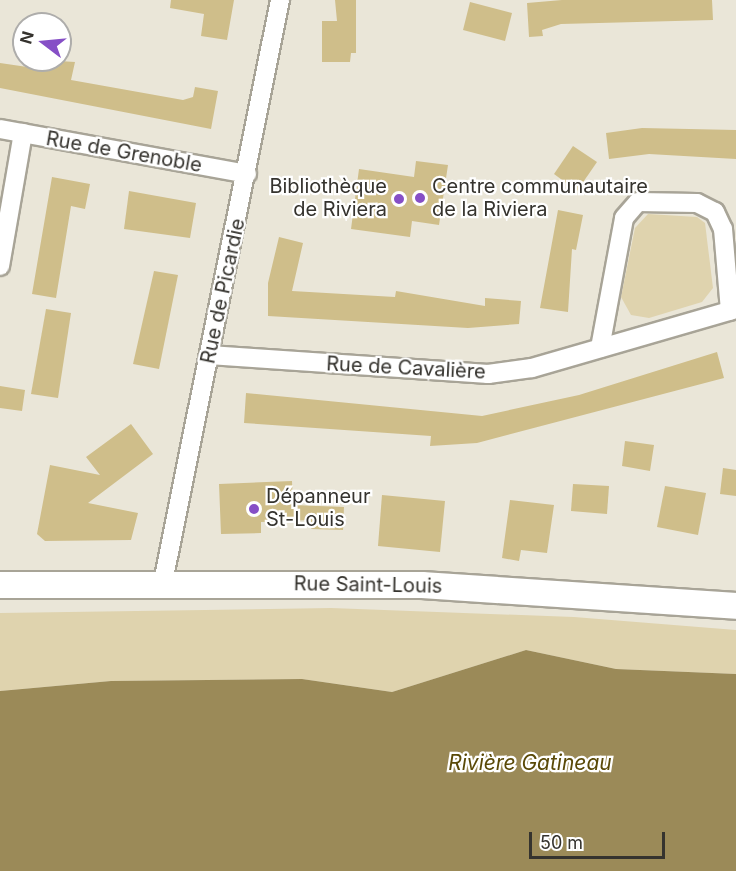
<!DOCTYPE html>
<html>
<head>
<meta charset="utf-8">
<style>
	body { margin:0 }
	#map { position:relative; width:736px; height:871px; overflow:hidden; background:#eae6d8; font-family:Inter,sans-serif }
	div>[style] { position:absolute }
	.green>* { inset:0; background:#dfd3ae }
	.water>* { inset:0; background:#9b8a58 }
	.building>* { inset:0; background:#cfbe8a }
	.roads { filter:drop-shadow(2px 0 #a8a497) drop-shadow(-2px 0 #a8a497) drop-shadow(0 2px #a8a497) drop-shadow(0 -2px #a8a497) }
	.street>* { height:18px; margin:-9px; padding:0 9px; transform-origin:9px; border-radius:9px; background:#fff }
	.secondary>* { height:26px; margin:-13px; padding:0 13px; transform-origin:13px; border-radius:13px; background:#fff }
	.dots>* { width:16px; height:16px; translate:-50% -50%; box-sizing:border-box; border:3px solid #fff; border-radius:50% }
	span { translate:-50% -50%; white-space:nowrap; text-align:center; line-height:1.15; -webkit-text-stroke:4.5px #fff; paint-order:stroke }
	.street-label { font-size:20px; color:#35332e }
	.poi-label { font-size:20px; color:#35332e }
	.left { translate:0 -50%; text-align:left }
	.right { translate:-100% -50%; text-align:right }
	.water-label { font-size:21px; color:#5a4907; font-style:italic }
	.north { position:absolute; left:12px; top:12px; width:60px; height:60px; box-sizing:border-box; background:#fff; border:2px solid #aeadab; border-radius:50%; rotate:286deg; font-size:16px; font-weight:700; line-height:24px; text-align:center; color:#35332e }
	.north::after { content:''; display:block; margin:auto; width:21px; height:27px; background:#864fc6; clip-path:polygon(50% 0,100% 100%,50% 72%,0 100%) }
	.scale { position:absolute; left:529px; top:832px; width:136px; height:27px; box-sizing:border-box; border:3px solid #35332e; border-top:0; padding-left:8px; font-size:18px; line-height:21px; white-space:nowrap; color:#35332e; -webkit-text-stroke:4px #fff; paint-order:stroke }
</style>
</head>
<body>
<div id="map">
	<div class="green">
		<div style="clip-path:polygon(648px 214px,697px 217px,705px 223px,713px 288px,702px 302px,649px 318px,631px 315px,621px 297px,635px 228px)"></div>
		<div style="clip-path:polygon(331px 608px,574px 617px,736px 630px,736px 674px,616px 669px,526px 650px,392px 692px,302px 679px,111px 681px,0 691px,0 613px)"></div>
	</div>
	<div class="water">
		<div style="clip-path:polygon(526px 650px,616px 669px,736px 674px,736px 871px,0 871px,0 691px,111px 681px,302px 679px,392px 692px)"></div>
	</div>
	<div class="building">
		<div style="clip-path:polygon(171px 0,234px 0,227px 40px,201px 36px,204px 14px,170px 8px)"></div>
		<div style="clip-path:polygon(335px 0,356px 0,356px 53px,351px 53px,350px 62px,322px 62px,322px 21px,337px 21px)"></div>
		<div style="clip-path:polygon(562px 0,712px 0,713px 20px,561px 24px,542px 30px,543px 36px,529px 37px,527px 3px)"></div>
		<div style="clip-path:polygon(470px 2px,512px 13px,505px 41px,463px 30px)"></div>
		<div style="clip-path:polygon(43px 60px,75px 62px,71px 80px,183px 100px,193px 97px,195px 87px,218px 91px,211px 129px,0 88px,0 63px,41px 69px)"></div>
		<div style="clip-path:polygon(642px 128px,736px 130px,736px 159px,649px 154px,609px 159px,606px 133px)"></div>
		<div style="clip-path:polygon(573px 146px,597px 162px,577px 191px,554px 174px)"></div>
		<div style="clip-path:polygon(416px 161px,448px 165px,439px 225px,412px 221px,410px 237px,351px 229px,359px 169px,414px 177px)"></div>
		<div style="clip-path:polygon(52px 177px,90px 184px,85px 209px,71px 206px,56px 298px,32px 294px)"></div>
		<div style="clip-path:polygon(129px 191px,196px 203px,190px 238px,124px 229px)"></div>
		<div style="clip-path:polygon(558px 210px,583px 215px,576px 250px,572px 249px,568px 312px,540px 308px)"></div>
		<div style="clip-path:polygon(279px 237px,303px 243px,292px 291px,395px 297px,396px 291px,485px 306px,485px 298px,521px 301px,519px 324px,468px 328px,268px 316px,268px 283px)"></div>
		<div style="clip-path:polygon(154px 271px,178px 275px,159px 369px,133px 364px)"></div>
		<div style="clip-path:polygon(46px 309px,71px 313px,58px 398px,31px 394px)"></div>
		<div style="clip-path:polygon(717px 352px,724px 378px,477px 443px,430px 446px,431px 436px,244px 423px,246px 393px,482px 416px,579px 395px)"></div>
		<div style="clip-path:polygon(0 386px,25px 390px,22px 411px,0 408px)"></div>
		<div style="clip-path:polygon(131px 424px,153px 454px,88px 503px,138px 513px,131px 540px,45px 541px,37px 534px,50px 465px,100px 475px,86px 457px)"></div>
		<div style="clip-path:polygon(625px 441px,654px 445px,650px 471px,622px 466px)"></div>
		<div style="clip-path:polygon(723px 468px,736px 470px,736px 496px,720px 494px)"></div>
		<div style="clip-path:polygon(292px 481px,293px 505px,344px 507px,343px 530px,311px 529px,311px 520px,261px 522px,261px 533px,221px 534px,219px 484px)"></div>
		<div style="clip-path:polygon(573px 484px,609px 486px,607px 514px,571px 511px)"></div>
		<div style="clip-path:polygon(665px 486px,706px 493px,698px 535px,657px 527px)"></div>
		<div style="clip-path:polygon(382px 495px,445px 501px,440px 552px,378px 546px)"></div>
		<div style="clip-path:polygon(510px 500px,554px 505px,547px 553px,521px 550px,519px 561px,502px 558px)"></div>
	</div>
	<div class="roads">
		<div class="street">
			<div style="left:0;top:129px;width:251px;rotate:10.3deg"></div>
			<div style="left:0;top:266px;width:135px;rotate:-80.2deg"></div>
			<div style="left:600px;top:348px;width:132px;rotate:-79.5deg"></div>
			<div style="left:624px;top:218px;width:21px;rotate:-49deg"></div>
			<div style="left:638px;top:202px;width:59px;rotate:1deg"></div>
			<div style="left:697px;top:203px;width:20px;rotate:27deg"></div>
			<div style="left:715px;top:212px;width:19px;rotate:65deg"></div>
			<div style="left:723px;top:229px;width:82px;rotate:85.1deg"></div>
			<div style="left:209px;top:355px;width:280px;rotate:3.9deg"></div>
			<div style="left:488px;top:374px;width:44px;rotate:-7.8deg"></div>
			<div style="left:532px;top:368px;width:212px;rotate:-16.1deg"></div>
			<div style="left:163px;top:582px;width:594px;rotate:-78.63deg"></div>
		</div>
		<div class="secondary">
			<div style="left:0;top:585px;width:422px"></div>
			<div style="left:422px;top:585px;width:315px;rotate:3.8deg"></div>
		</div>
	</div>
	<div class="dots">
		<div style="left:420px;top:198px;background:#864fc6"></div>
		<div style="left:399px;top:199px;background:#864fc6"></div>
		<div style="left:254px;top:509px;background:#864fc6"></div>
	</div>
	<div class="street-label">
		<span style="left:124px;top:152px;rotate:10deg">Rue de Grenoble</span>
		<span style="left:223px;top:291px;rotate:-78deg">Rue de Picardie</span>
		<span style="left:406px;top:368px;rotate:3deg">Rue de Cavalière</span>
		<span style="left:368px;top:585px;rotate:1deg">Rue Saint-Louis</span>
	</div>
	<div class="poi-label">
		<span class="left" style="left:432px;top:198px">Centre communautaire<br>de la Riviera</span>
		<span class="right" style="left:387px;top:198px">Bibliothèque<br>de Riviera</span>
		<span class="left" style="left:266px;top:508px">Dépanneur<br>St-Louis</span>
	</div>
	<div class="water-label">
		<span style="left:530px;top:763px">Rivière Gatineau</span>
	</div>
	<div class="north">N</div>
	<div class="scale">50 m</div>
</div>
</body>
</html>
